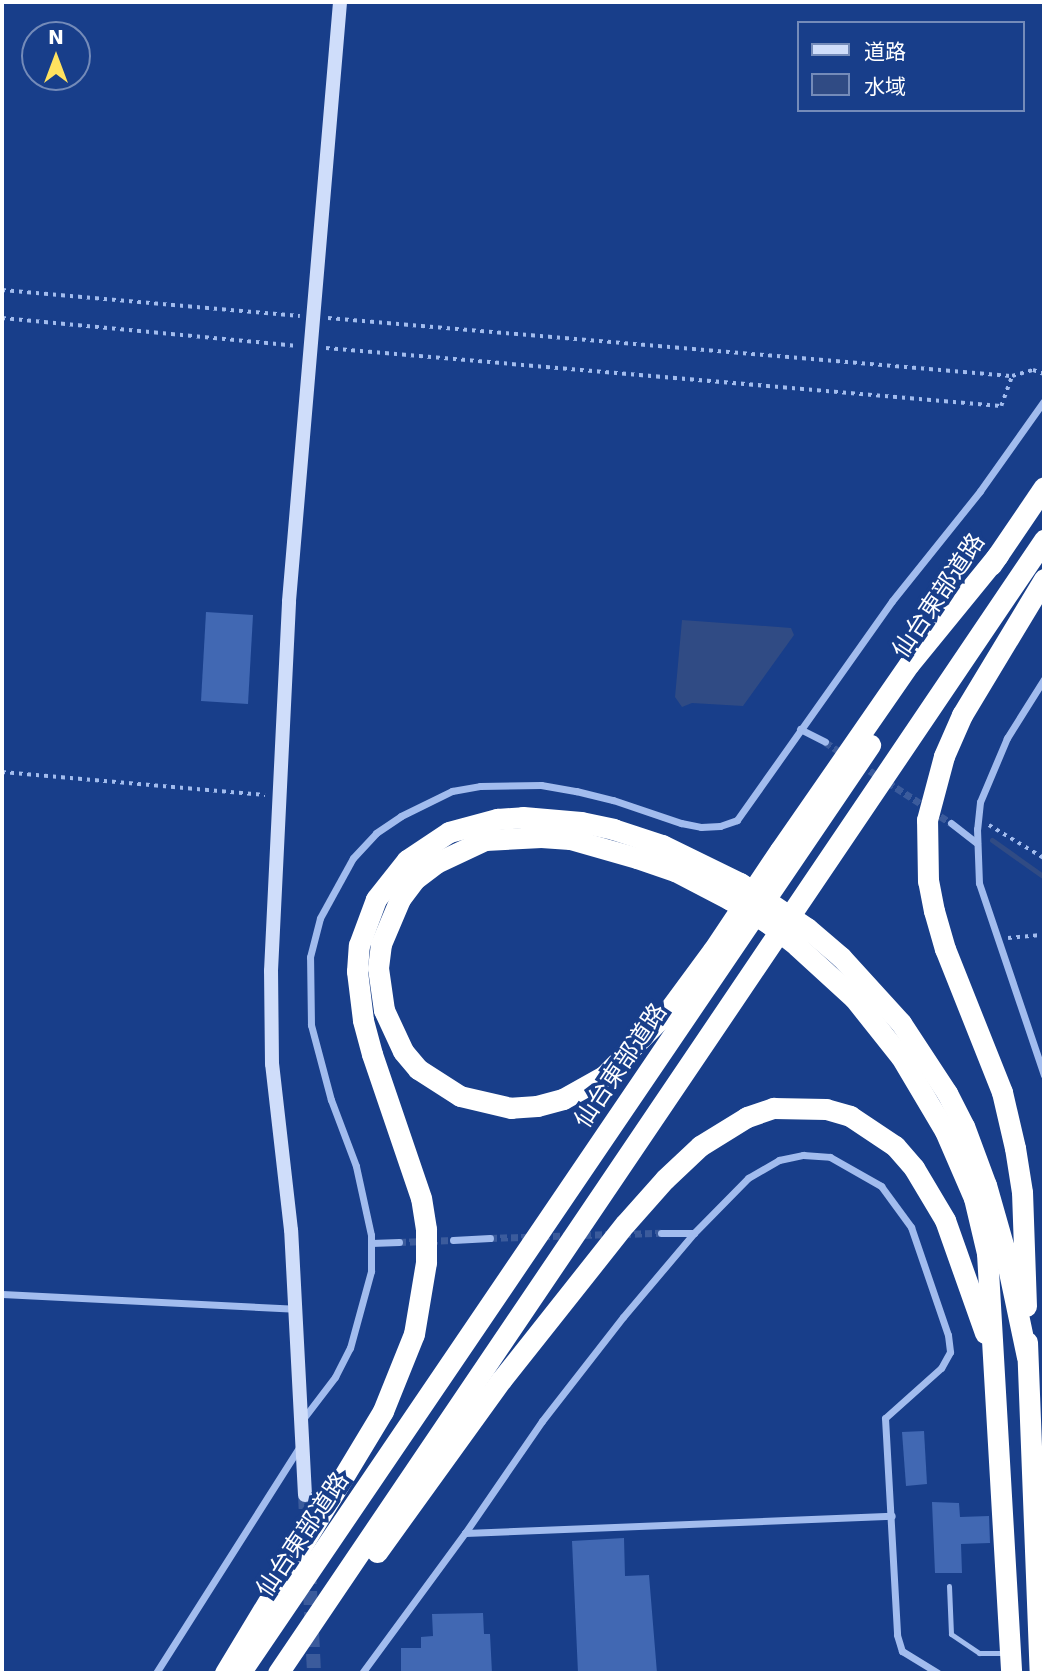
<!DOCTYPE html>
<html>
<head>
<meta charset="utf-8">
<style>
	body { margin:0 }
	#map { position:relative; width:1046px; height:1675px; overflow:hidden; background:#183e8a; font-family:"DejaVu Sans","Noto Sans JP",sans-serif }
	div>[style] { position:absolute }
	.water>* { inset:0; background:#304b84 }
	.stream>* { height:5px; margin:-2.5px; padding:0 2.5px; transform-origin:2.5px; border-radius:2.5px; background:#304b84 }
	.building>* { inset:0; background:#4168b3 }
	.street-tunnel>* { height:7px; margin-top:-3.5px; transform-origin:0; background:repeating-linear-gradient(90deg,#3b5b9c 0 7px,transparent 0 10.5px) }
	.secondary-tunnel>* { height:14px; margin-top:-7px; transform-origin:0; background:repeating-linear-gradient(90deg,#3b5b9c 0 14px,transparent 0 21px) }
	.path>* { height:3.5px; margin-top:-1.75px; transform-origin:0; background:repeating-linear-gradient(90deg,#a2bcee 0 3.5px,transparent 0 8.5px) }
	.lane>* { height:5px; margin:-2.5px; padding:0 2.5px; transform-origin:2.5px; border-radius:2.5px; background:#a2bcee }
	.street>* { height:7px; margin:-3.5px; padding:0 3.5px; transform-origin:3.5px; border-radius:3.5px; background:#a2bcee }
	.secondary>* { height:14px; margin:-7px; padding:0 7px; transform-origin:7px; border-radius:7px; background:#cfddfa }
	.highway>* { height:21px; margin:-10.5px; padding:0 10.5px; transform-origin:10.5px; border-radius:10.5px; background:#fff }
	span { translate:-50% -50%; white-space:nowrap; text-align:center; line-height:1.15; -webkit-text-stroke:7px #183e8a; paint-order:stroke }
	.street-label { font-size:24px; color:#fff }
	.frame { position:absolute; inset:0; border:4px solid #fff; pointer-events:none }
	.legend { position:absolute; left:797px; top:21px; width:228px; height:91px; box-sizing:border-box; background:#183e8a; border:2px solid #748bb9; margin:0; padding:9px 12px; list-style:none; font-size:21px; color:#fff }
	.legend li { display:flex; align-items:center; gap:14px; height:35px }
	.legend b { width:35px; border:2px solid #748bb9 }
	.north { position:absolute; left:21px; top:21px; width:70px; height:70px; box-sizing:border-box; background:#183e8a; border:2px solid #748bb9; border-radius:50%; rotate:0deg; font-size:19px; font-weight:700; line-height:28px; text-align:center; color:#fff }
	.north::after { content:''; display:block; margin:auto; width:24px; height:32px; background:#ffe25f; clip-path:polygon(50% 0,100% 100%,50% 72%,0 100%) }
</style>
</head>
<body>
<div id="map">
	<div class="water">
		<div style="clip-path:polygon(682px 620px,791px 628px,794px 635px,743px 706px,692px 703px,682px 707px,675px 697px)"></div>
	</div>
	<div class="stream">
		<div style="left:992px;top:840px;width:64px;rotate:35.4deg"></div>
	</div>
	<div class="building">
		<div style="clip-path:polygon(206px 612px,253px 615px,248px 704px,201px 701px)"></div>
		<div style="clip-path:polygon(924px 1431px,927px 1484px,906px 1486px,902px 1432px)"></div>
		<div style="clip-path:polygon(932px 1502px,959px 1503px,960px 1517px,989px 1516px,990px 1543px,961px 1544px,962px 1573px,935px 1573px)"></div>
		<div style="clip-path:polygon(624px 1538px,625px 1576px,649px 1575px,657px 1673px,578px 1673px,572px 1541px)"></div>
		<div style="clip-path:polygon(483px 1613px,484px 1634px,490px 1634px,492px 1673px,401px 1673px,401px 1648px,421px 1648px,421px 1637px,433px 1636px,432px 1614px)"></div>
	</div>
	<div class="street-tunnel">
		<div style="left:825px;top:742px;width:24px;rotate:33deg"></div>
		<div style="left:861px;top:765px;width:107px;rotate:32.8deg"></div>
		<div style="left:624px;top:1234px;width:37px;rotate:-2deg"></div>
		<div style="left:490px;top:1238px;width:122px;rotate:-1.9deg"></div>
		<div style="left:399px;top:1242px;width:54px;rotate:-2.1deg"></div>
	</div>
	<div class="secondary-tunnel">
		<div style="left:305px;top:1495px;width:41px;rotate:87.2deg"></div>
		<div style="left:309px;top:1570px;width:103px;rotate:87.2deg"></div>
	</div>
	<div class="path">
		<div style="left:2px;top:290px;width:299px;rotate:5deg"></div>
		<div style="left:2px;top:318px;width:297px;rotate:5.4deg"></div>
		<div style="left:328px;top:318px;width:685px;rotate:4.85deg"></div>
		<div style="left:326px;top:348px;width:677px;rotate:4.91deg"></div>
		<div style="left:1001px;top:406px;width:32px;rotate:-70deg"></div>
		<div style="left:1012px;top:376px;width:22px;rotate:-16deg"></div>
		<div style="left:1033px;top:370px;width:12px;rotate:20deg"></div>
		<div style="left:2px;top:772px;width:264px;rotate:5deg"></div>
		<div style="left:989px;top:825px;width:64px;rotate:31deg"></div>
		<div style="left:1008px;top:938px;width:36px;rotate:-5deg"></div>
	</div>
	<div class="lane">
		<div style="left:949px;top:1586px;width:48px;rotate:87.6deg"></div>
		<div style="left:951px;top:1634px;width:34px;rotate:34deg"></div>
		<div style="left:979px;top:1653px;width:27px"></div>
	</div>
	<div class="street">
		<div style="left:1044px;top:679px;width:70px;rotate:122.1deg"></div>
		<div style="left:1007px;top:738px;width:69px;rotate:112.9deg"></div>
		<div style="left:980px;top:802px;width:27px;rotate:96deg"></div>
		<div style="left:977px;top:829px;width:54px;rotate:87.9deg"></div>
		<div style="left:979px;top:883px;width:203px;rotate:71.3deg"></div>
		<div style="left:800px;top:729px;width:28px;rotate:27deg"></div>
		<div style="left:951px;top:823px;width:33px;rotate:38deg"></div>
		<div style="left:661px;top:1233px;width:33px"></div>
		<div style="left:453px;top:1240px;width:37px;rotate:-3deg"></div>
		<div style="left:371px;top:1243px;width:28px;rotate:-2deg"></div>
		<div style="left:2px;top:1294px;width:293px;rotate:2.9deg"></div>
		<div style="left:303px;top:1419px;width:53px;rotate:-52.7deg"></div>
		<div style="left:335px;top:1377px;width:33px;rotate:-63deg"></div>
		<div style="left:350px;top:1348px;width:80px;rotate:-74.7deg"></div>
		<div style="left:371px;top:1271px;width:36px;rotate:-90deg"></div>
		<div style="left:371px;top:1235px;width:71px;rotate:-102.3deg"></div>
		<div style="left:356px;top:1166px;width:71px;rotate:-110.7deg"></div>
		<div style="left:331px;top:1100px;width:78px;rotate:-104.9deg"></div>
		<div style="left:311px;top:1025px;width:68px;rotate:-90.8deg"></div>
		<div style="left:310px;top:957px;width:40px;rotate:-75.6deg"></div>
		<div style="left:320px;top:918px;width:68px;rotate:-61.2deg"></div>
		<div style="left:353px;top:858px;width:34px;rotate:-47deg"></div>
		<div style="left:376px;top:833px;width:30px;rotate:-34deg"></div>
		<div style="left:401px;top:816px;width:57px;rotate:-26.1deg"></div>
		<div style="left:452px;top:791px;width:28px;rotate:-10deg"></div>
		<div style="left:480px;top:786px;width:61px;rotate:-0.9deg"></div>
		<div style="left:541px;top:785px;width:36px;rotate:10deg"></div>
		<div style="left:576px;top:791px;width:38px;rotate:14deg"></div>
		<div style="left:613px;top:800px;width:72px;rotate:18.7deg"></div>
		<div style="left:681px;top:823px;width:20px;rotate:11deg"></div>
		<div style="left:701px;top:827px;width:19px;rotate:-3deg"></div>
		<div style="left:720px;top:826px;width:18px;rotate:-19deg"></div>
		<div style="left:737px;top:820px;width:268px;rotate:-54.7deg"></div>
		<div style="left:892px;top:601px;width:141px;rotate:-51.3deg"></div>
		<div style="left:980px;top:491px;width:110px;rotate:-54.6deg"></div>
		<div style="left:465px;top:1533px;width:427px;rotate:-2.3deg"></div>
		<div style="left:156px;top:1673px;width:269px;rotate:-57.6deg"></div>
		<div style="left:362px;top:1673px;width:174px;rotate:-53.7deg"></div>
		<div style="left:465px;top:1533px;width:136px;rotate:-55.5deg"></div>
		<div style="left:542px;top:1421px;width:132px;rotate:-52.1deg"></div>
		<div style="left:623px;top:1317px;width:110px;rotate:-49.8deg"></div>
		<div style="left:694px;top:1233px;width:77px;rotate:-45.5deg"></div>
		<div style="left:748px;top:1178px;width:36px;rotate:-30deg"></div>
		<div style="left:779px;top:1160px;width:25px;rotate:-12deg"></div>
		<div style="left:803px;top:1155px;width:27px;rotate:4deg"></div>
		<div style="left:830px;top:1157px;width:59px;rotate:29.6deg"></div>
		<div style="left:881px;top:1186px;width:51px;rotate:53.8deg"></div>
		<div style="left:911px;top:1227px;width:114px;rotate:71.1deg"></div>
		<div style="left:948px;top:1335px;width:17px;rotate:83deg"></div>
		<div style="left:950px;top:1352px;width:18px;rotate:119deg"></div>
		<div style="left:941px;top:1368px;width:75px;rotate:138.2deg"></div>
		<div style="left:885px;top:1418px;width:217px;rotate:86.8deg"></div>
		<div style="left:897px;top:1635px;width:17px;rotate:73deg"></div>
		<div style="left:902px;top:1651px;width:42px;rotate:31.4deg"></div>
	</div>
	<div class="secondary">
		<div style="left:305px;top:1495px;width:265px;rotate:-93deg"></div>
		<div style="left:291px;top:1230px;width:167px;rotate:-96.5deg"></div>
		<div style="left:272px;top:1064px;width:93px;rotate:-90.6deg"></div>
		<div style="left:271px;top:971px;width:370px;rotate:-87.2deg"></div>
		<div style="left:289px;top:601px;width:601px;rotate:-85.13deg"></div>
	</div>
	<div class="highway">
		<div style="left:998px;top:555px;width:141px;rotate:129.2deg"></div>
		<div style="left:909px;top:664px;width:226px;rotate:124.7deg"></div>
		<div style="left:780px;top:850px;width:120px;rotate:123.8deg"></div>
		<div style="left:713px;top:950px;width:76px;rotate:126.4deg"></div>
		<div style="left:668px;top:1011px;width:91px;rotate:134.6deg"></div>
		<div style="left:604px;top:1076px;width:47px;rotate:150.7deg"></div>
		<div style="left:563px;top:1099px;width:27px;rotate:165deg"></div>
		<div style="left:537px;top:1106px;width:26px;rotate:176deg"></div>
		<div style="left:511px;top:1108px;width:52px;rotate:-166.8deg"></div>
		<div style="left:460px;top:1096px;width:50px;rotate:-147.3deg"></div>
		<div style="left:418px;top:1069px;width:23px;rotate:-130deg"></div>
		<div style="left:403px;top:1051px;width:45px;rotate:-114.9deg"></div>
		<div style="left:384px;top:1010px;width:42px;rotate:-98.1deg"></div>
		<div style="left:378px;top:968px;width:24px;rotate:-83deg"></div>
		<div style="left:381px;top:944px;width:49px;rotate:-67.1deg"></div>
		<div style="left:400px;top:899px;width:25px;rotate:-53deg"></div>
		<div style="left:415px;top:879px;width:26px;rotate:-37deg"></div>
		<div style="left:436px;top:863px;width:54px;rotate:-25.1deg"></div>
		<div style="left:485px;top:840px;width:56px;rotate:-3.1deg"></div>
		<div style="left:541px;top:837px;width:29px;rotate:4deg"></div>
		<div style="left:570px;top:839px;width:70px;rotate:15.8deg"></div>
		<div style="left:637px;top:858px;width:40px;rotate:18.9deg"></div>
		<div style="left:675px;top:871px;width:61px;rotate:27.4deg"></div>
		<div style="left:729px;top:899px;width:46px;rotate:31.6deg"></div>
		<div style="left:768px;top:923px;width:37px;rotate:38deg"></div>
		<div style="left:797px;top:946px;width:77px;rotate:42.4deg"></div>
		<div style="left:854px;top:998px;width:75px;rotate:51.5deg"></div>
		<div style="left:901px;top:1057px;width:86px;rotate:59.3deg"></div>
		<div style="left:945px;top:1131px;width:73px;rotate:66.6deg"></div>
		<div style="left:974px;top:1198px;width:57px;rotate:76.7deg"></div>
		<div style="left:987px;top:1253px;width:421px;rotate:86.7deg"></div>
		<div style="left:991px;top:565px;width:94px;rotate:-55.8deg"></div>
		<div style="left:1026px;top:1306px;width:114px;rotate:-92deg"></div>
		<div style="left:1022px;top:1192px;width:45px;rotate:-99deg"></div>
		<div style="left:1015px;top:1148px;width:57px;rotate:-103.1deg"></div>
		<div style="left:1002px;top:1092px;width:154px;rotate:-111.7deg"></div>
		<div style="left:945px;top:949px;width:40px;rotate:-106deg"></div>
		<div style="left:934px;top:911px;width:31px;rotate:-101deg"></div>
		<div style="left:928px;top:881px;width:61px;rotate:-90.9deg"></div>
		<div style="left:927px;top:820px;width:66px;rotate:-75.1deg"></div>
		<div style="left:944px;top:756px;width:45px;rotate:-66.3deg"></div>
		<div style="left:962px;top:715px;width:159px;rotate:-58.9deg"></div>
		<div style="left:1027px;top:1342px;width:331px;rotate:87.8deg"></div>
		<div style="left:377px;top:1552px;width:213px;rotate:-54.2deg"></div>
		<div style="left:502px;top:1379px;width:198px;rotate:-51.6deg"></div>
		<div style="left:625px;top:1224px;width:60px;rotate:-48.4deg"></div>
		<div style="left:665px;top:1179px;width:48px;rotate:-43.3deg"></div>
		<div style="left:700px;top:1146px;width:55px;rotate:-31.7deg"></div>
		<div style="left:747px;top:1117px;width:28px;rotate:-19deg"></div>
		<div style="left:773px;top:1108px;width:53px;rotate:1.1deg"></div>
		<div style="left:826px;top:1109px;width:25px;rotate:16deg"></div>
		<div style="left:850px;top:1116px;width:54px;rotate:33.7deg"></div>
		<div style="left:895px;top:1146px;width:29px;rotate:49deg"></div>
		<div style="left:914px;top:1168px;width:61px;rotate:59.2deg"></div>
		<div style="left:945px;top:1220px;width:120px;rotate:70.5deg"></div>
		<div style="left:225px;top:1673px;width:306px;rotate:-58.9deg"></div>
		<div style="left:383px;top:1411px;width:83px;rotate:-68.1deg"></div>
		<div style="left:414px;top:1334px;width:73px;rotate:-80.5deg"></div>
		<div style="left:426px;top:1262px;width:33px;rotate:-90deg"></div>
		<div style="left:426px;top:1229px;width:31px;rotate:-99deg"></div>
		<div style="left:421px;top:1198px;width:152px;rotate:-108.8deg"></div>
		<div style="left:372px;top:1054px;width:35px;rotate:-105deg"></div>
		<div style="left:363px;top:1020px;width:49px;rotate:-97deg"></div>
		<div style="left:357px;top:971px;width:26px;rotate:-86deg"></div>
		<div style="left:359px;top:945px;width:49px;rotate:-69.7deg"></div>
		<div style="left:376px;top:899px;width:50px;rotate:-51.5deg"></div>
		<div style="left:407px;top:860px;width:50px;rotate:-33.7deg"></div>
		<div style="left:449px;top:832px;width:50px;rotate:-15.2deg"></div>
		<div style="left:497px;top:819px;width:26px;rotate:-4deg"></div>
		<div style="left:523px;top:817px;width:58px;rotate:4.9deg"></div>
		<div style="left:581px;top:822px;width:33px;rotate:12deg"></div>
		<div style="left:613px;top:829px;width:52px;rotate:18.1deg"></div>
		<div style="left:662px;top:845px;width:87px;rotate:26deg"></div>
		<div style="left:740px;top:883px;width:81px;rotate:33.9deg"></div>
		<div style="left:807px;top:928px;width:45px;rotate:40.5deg"></div>
		<div style="left:841px;top:957px;width:89px;rotate:47.7deg"></div>
		<div style="left:901px;top:1023px;width:84px;rotate:56.7deg"></div>
		<div style="left:947px;top:1093px;width:37px;rotate:63deg"></div>
		<div style="left:964px;top:1126px;width:63px;rotate:69.6deg"></div>
		<div style="left:986px;top:1185px;width:66px;rotate:74.1deg"></div>
		<div style="left:1004px;top:1248px;width:111px;rotate:78.1deg"></div>
		<div style="left:240px;top:1673px;width:1122px;rotate:-55.83deg"></div>
		<div style="left:278px;top:1673px;width:1368px;rotate:-55.94deg"></div>
	</div>
	<div class="street-label">
		<span style="left:939px;top:596px;rotate:-56deg">仙台東部道路</span>
		<span style="left:621px;top:1066px;rotate:-56deg">仙台東部道路</span>
		<span style="left:303px;top:1535px;rotate:-56deg">仙台東部道路</span>
	</div>
	<div class="frame"></div>
	<ul class="legend">
	<li><b style="height:9px;background:#cfddfa"></b>道路</li>
	<li><b style="height:19px;background:#304b84"></b>水域</li>
	</ul>
	<div class="north">N</div>
</div>
</body>
</html>
